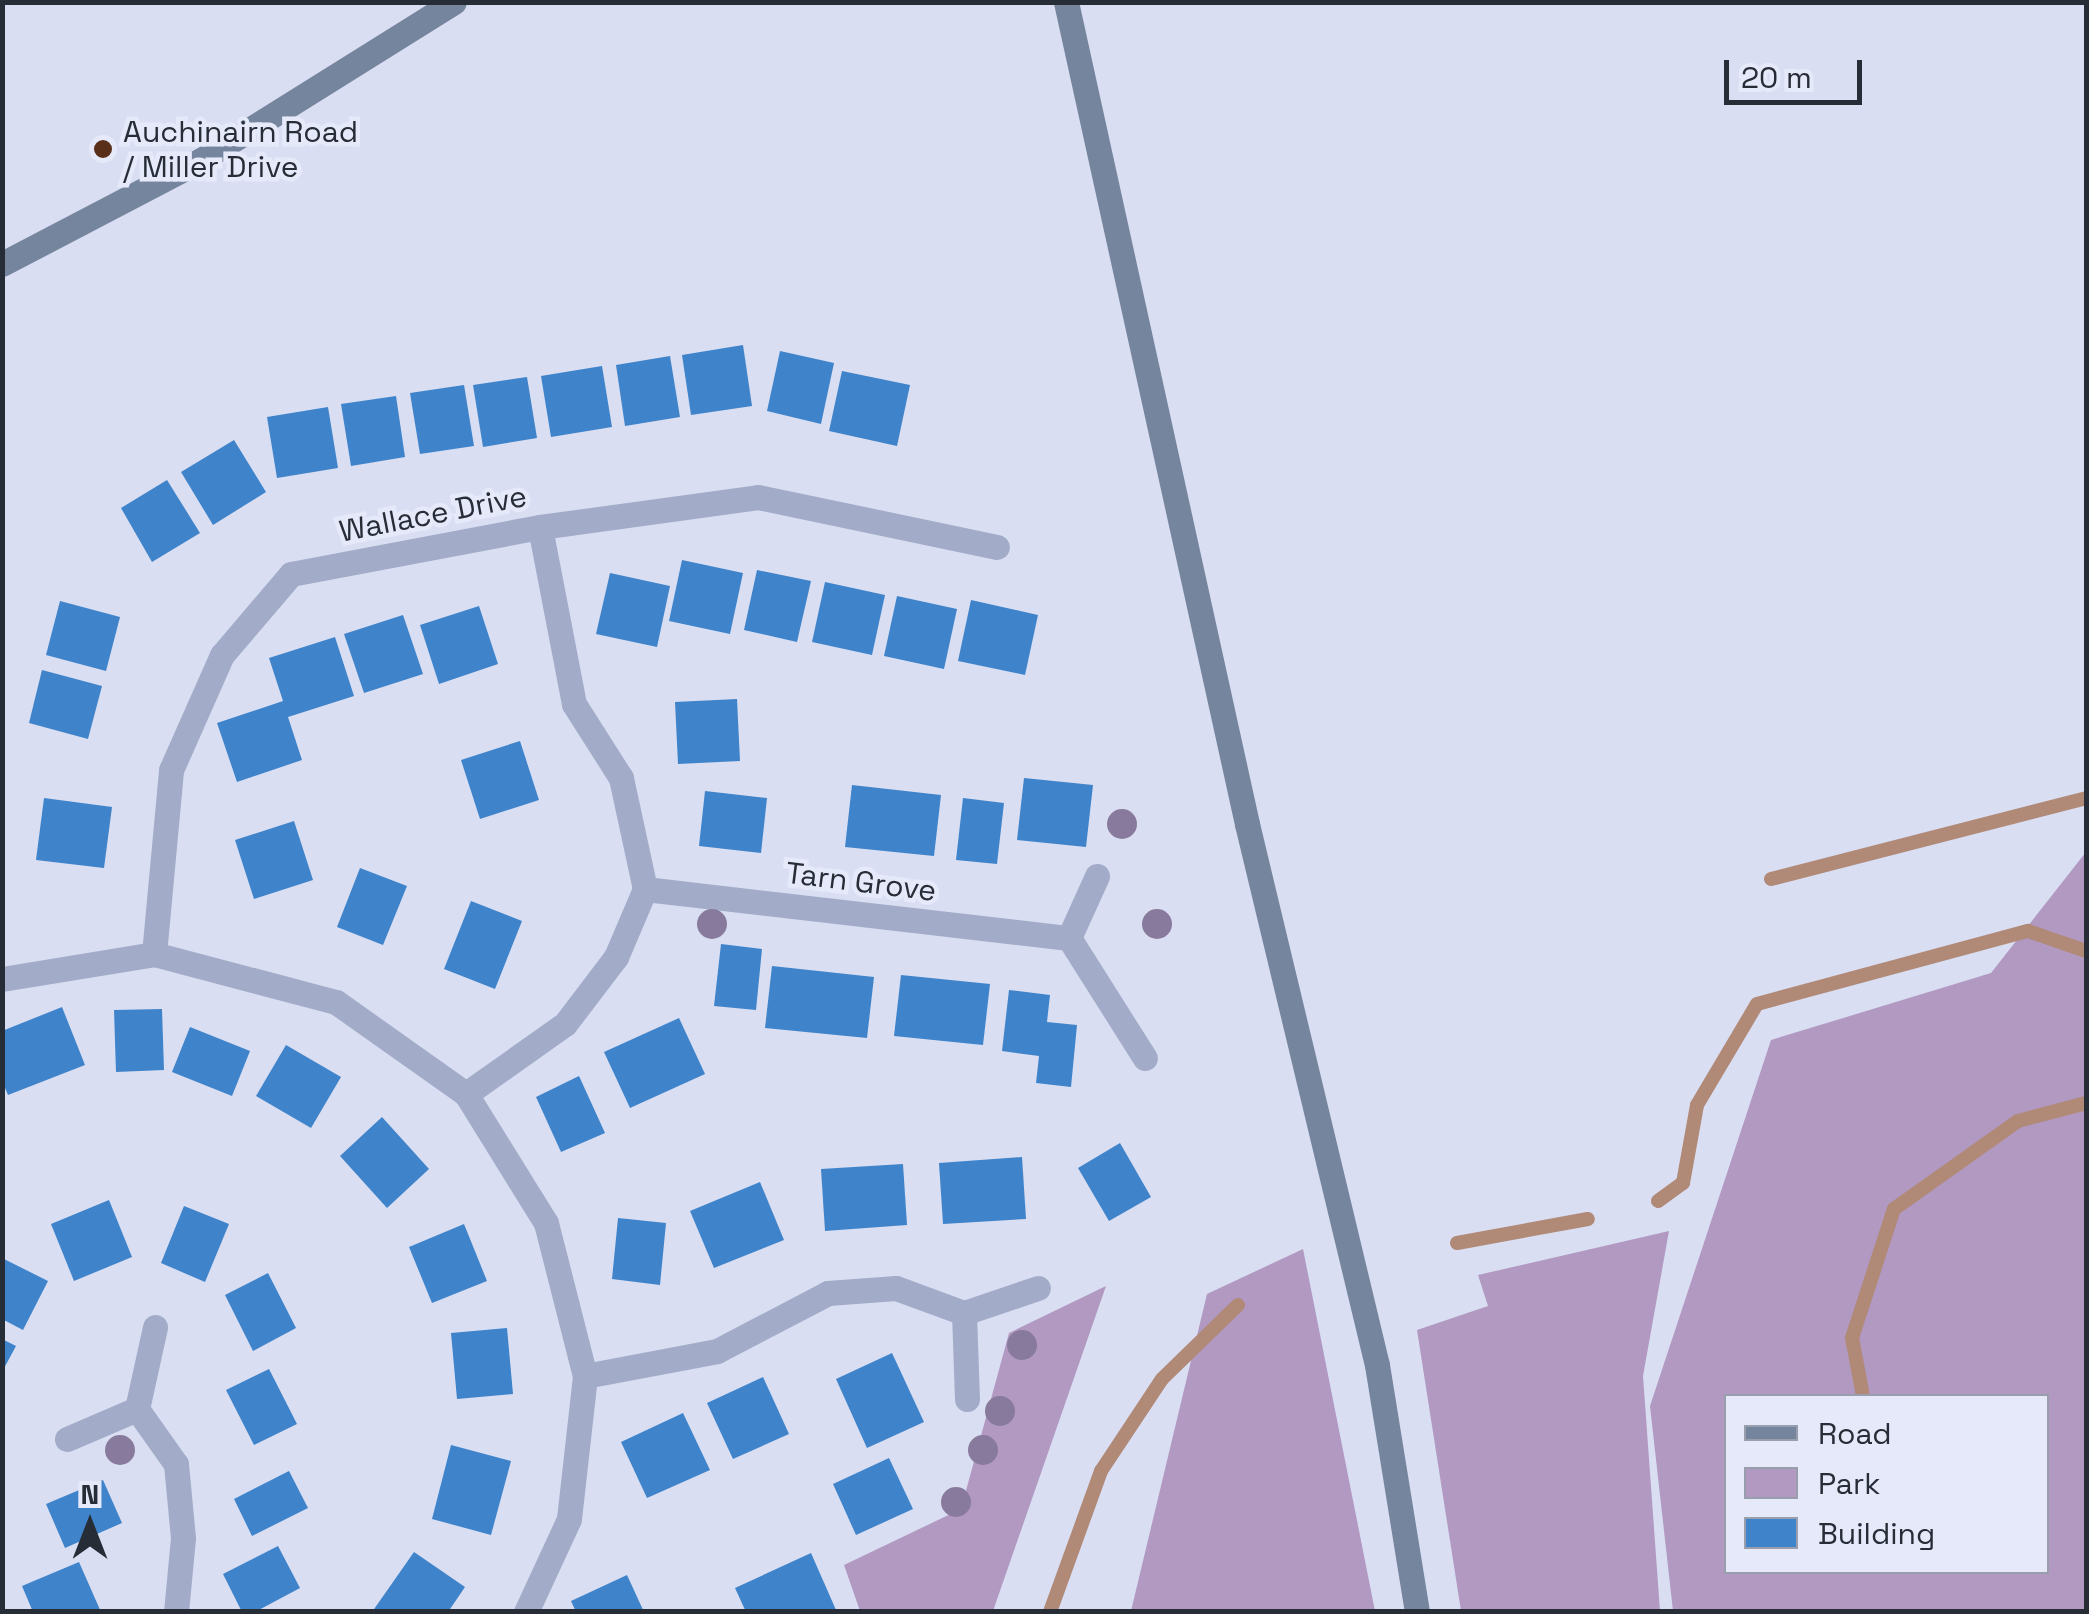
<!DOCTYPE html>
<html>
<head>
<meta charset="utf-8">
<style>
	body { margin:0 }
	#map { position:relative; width:2089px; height:1614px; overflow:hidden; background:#d9def2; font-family:"Space Grotesk",sans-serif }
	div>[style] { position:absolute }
	.green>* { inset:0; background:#b199c2 }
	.stream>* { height:14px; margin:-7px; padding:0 7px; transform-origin:7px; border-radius:7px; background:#b08977 }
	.building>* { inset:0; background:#3f83ca }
	.minor>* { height:25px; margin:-12.5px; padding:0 12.5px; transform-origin:12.5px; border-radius:12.5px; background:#a2acc8 }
	.secondary>* { height:25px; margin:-12.5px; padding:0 12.5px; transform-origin:12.5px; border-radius:12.5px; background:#76859e }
	.trees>* { width:30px; height:30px; margin:-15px; border-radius:50%; background:#887a9c }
	.dots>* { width:28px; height:28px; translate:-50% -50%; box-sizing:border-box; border:5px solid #e5e9fa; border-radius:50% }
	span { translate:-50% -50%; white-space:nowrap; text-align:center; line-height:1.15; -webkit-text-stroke:9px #e5e9fa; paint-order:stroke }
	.poi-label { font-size:30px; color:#262d36 }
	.left { translate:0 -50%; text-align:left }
	.street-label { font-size:30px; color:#262d36 }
	.frame { position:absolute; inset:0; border:5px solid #262d36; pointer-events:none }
	.legend { position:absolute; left:1724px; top:1394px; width:325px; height:180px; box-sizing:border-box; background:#e5e9fa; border:2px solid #999eac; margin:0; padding:12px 18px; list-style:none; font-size:30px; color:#262d36 }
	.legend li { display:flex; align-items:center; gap:20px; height:50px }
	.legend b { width:50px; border:2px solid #999eac }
	.north { position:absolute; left:40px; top:1474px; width:100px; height:100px; -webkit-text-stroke:8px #e5e9fa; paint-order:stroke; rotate:0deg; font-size:28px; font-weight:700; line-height:40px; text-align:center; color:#262d36 }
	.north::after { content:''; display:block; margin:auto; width:35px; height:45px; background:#262d36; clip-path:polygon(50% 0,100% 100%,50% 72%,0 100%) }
	.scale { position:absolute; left:1724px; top:60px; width:138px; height:45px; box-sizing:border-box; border:5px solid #262d36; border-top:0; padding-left:12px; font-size:30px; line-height:35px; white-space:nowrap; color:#262d36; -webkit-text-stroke:8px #e5e9fa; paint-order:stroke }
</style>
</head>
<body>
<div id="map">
	<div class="green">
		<div style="clip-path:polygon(evenodd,2086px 852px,2086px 1611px,1673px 1611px,1650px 1406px,1771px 1040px,1991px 973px,2086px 852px,1726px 1396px,2046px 1396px,2046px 1572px,1726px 1572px,1726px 1396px)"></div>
		<div style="clip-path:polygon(1669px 1231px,1643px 1376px,1660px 1611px,1461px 1611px,1417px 1330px,1488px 1306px,1478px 1275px)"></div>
		<div style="clip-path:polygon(1303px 1249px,1375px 1611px,1131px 1611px,1207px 1294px)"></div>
		<div style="clip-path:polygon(1106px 1286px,993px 1611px,860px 1611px,844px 1565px,961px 1509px,1009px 1333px)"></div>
	</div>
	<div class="stream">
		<div style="left:1771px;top:879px;width:325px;rotate:-14.4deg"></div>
		<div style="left:1658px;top:1201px;width:31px;rotate:-36deg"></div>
		<div style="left:1683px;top:1183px;width:79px;rotate:-79.8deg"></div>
		<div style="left:1697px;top:1105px;width:117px;rotate:-59.3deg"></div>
		<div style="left:1757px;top:1004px;width:281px;rotate:-15.1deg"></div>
		<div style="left:2028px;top:931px;width:61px;rotate:19deg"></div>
		<div style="left:1457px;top:1243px;width:133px;rotate:-10.4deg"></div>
		<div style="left:1863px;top:1396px;width:59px;rotate:-100.7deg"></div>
		<div style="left:1852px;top:1338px;width:136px;rotate:-72deg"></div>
		<div style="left:1894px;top:1209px;width:152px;rotate:-35.4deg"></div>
		<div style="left:2018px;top:1121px;width:70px;rotate:-14.8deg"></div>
		<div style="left:1050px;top:1612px;width:150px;rotate:-70.1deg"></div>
		<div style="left:1101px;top:1471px;width:110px;rotate:-56.5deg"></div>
		<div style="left:1162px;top:1379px;width:106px;rotate:-44.2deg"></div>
	</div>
	<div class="building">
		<div style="clip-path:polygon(743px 345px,752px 406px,691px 415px,682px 355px)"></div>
		<div style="clip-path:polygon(780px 351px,834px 363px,821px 424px,767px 411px)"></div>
		<div style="clip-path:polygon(670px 356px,680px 417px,625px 426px,616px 365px)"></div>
		<div style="clip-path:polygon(602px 366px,612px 427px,551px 437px,541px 376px)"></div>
		<div style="clip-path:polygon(842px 371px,910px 385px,897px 446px,829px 431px)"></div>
		<div style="clip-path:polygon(527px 377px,537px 438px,483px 447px,473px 385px)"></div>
		<div style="clip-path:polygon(464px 385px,474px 446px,420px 454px,410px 393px)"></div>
		<div style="clip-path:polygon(396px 396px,405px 457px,351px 466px,341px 404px)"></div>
		<div style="clip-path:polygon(328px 407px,338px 468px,277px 478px,267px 417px)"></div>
		<div style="clip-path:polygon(234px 440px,266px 492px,213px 525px,181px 472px)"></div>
		<div style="clip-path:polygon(167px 480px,200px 533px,152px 562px,121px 508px)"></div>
		<div style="clip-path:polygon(682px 560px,743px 573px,730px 634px,669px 621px)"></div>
		<div style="clip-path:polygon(757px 570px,811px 581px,797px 642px,744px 630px)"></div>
		<div style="clip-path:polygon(610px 573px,670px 586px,657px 647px,596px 634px)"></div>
		<div style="clip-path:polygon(825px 582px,885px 595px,872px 655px,812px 642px)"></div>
		<div style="clip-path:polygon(897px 596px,957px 609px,944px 669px,884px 656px)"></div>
		<div style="clip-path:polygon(971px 600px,1038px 615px,1025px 675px,958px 661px)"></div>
		<div style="clip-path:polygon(60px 601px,120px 617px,106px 671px,46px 655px)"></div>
		<div style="clip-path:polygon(479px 606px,498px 664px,439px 684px,420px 625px)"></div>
		<div style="clip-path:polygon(403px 615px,423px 674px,364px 693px,344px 634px)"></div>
		<div style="clip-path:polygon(335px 637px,354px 696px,288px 717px,302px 760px,237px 782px,217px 723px,283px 701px,269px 658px)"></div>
		<div style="clip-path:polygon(42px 670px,102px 686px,88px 739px,29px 723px)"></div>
		<div style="clip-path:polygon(737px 699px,740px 761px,678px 764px,675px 702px)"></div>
		<div style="clip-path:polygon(520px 741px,539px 800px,480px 819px,461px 760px)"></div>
		<div style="clip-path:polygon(1024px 778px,1093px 785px,1086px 847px,1017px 840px)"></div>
		<div style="clip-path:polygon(852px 785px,941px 795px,934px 856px,845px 847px)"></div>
		<div style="clip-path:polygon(705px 791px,767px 798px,761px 853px,699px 846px)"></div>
		<div style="clip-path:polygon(44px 798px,112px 807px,104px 868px,36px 860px)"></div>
		<div style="clip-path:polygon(963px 798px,1004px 803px,997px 864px,956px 860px)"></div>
		<div style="clip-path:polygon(294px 821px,313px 880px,254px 899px,235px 840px)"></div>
		<div style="clip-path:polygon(360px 868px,407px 886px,383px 945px,337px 927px)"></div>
		<div style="clip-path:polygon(471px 901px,522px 921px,495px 989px,444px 969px)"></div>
		<div style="clip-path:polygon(721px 944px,762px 949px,756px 1010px,714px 1006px)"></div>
		<div style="clip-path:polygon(772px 966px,874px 977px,867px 1038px,765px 1028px)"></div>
		<div style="clip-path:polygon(901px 975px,990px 984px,983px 1045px,894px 1036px)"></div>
		<div style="clip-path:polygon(1009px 990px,1050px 995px,1047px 1022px,1077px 1025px,1071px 1087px,1036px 1083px,1039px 1056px,1002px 1051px)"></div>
		<div style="clip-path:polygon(62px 1007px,85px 1065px,8px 1095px,2px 1081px,2px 1031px)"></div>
		<div style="clip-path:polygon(162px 1009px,164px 1070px,116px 1072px,114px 1010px)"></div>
		<div style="clip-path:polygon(679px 1018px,705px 1074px,630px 1108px,604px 1052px)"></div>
		<div style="clip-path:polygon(190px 1027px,250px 1051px,232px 1096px,172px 1072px)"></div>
		<div style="clip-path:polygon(286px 1045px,341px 1077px,311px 1128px,256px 1096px)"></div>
		<div style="clip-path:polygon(579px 1076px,605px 1133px,561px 1152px,536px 1097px)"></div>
		<div style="clip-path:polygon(382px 1117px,429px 1169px,387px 1208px,340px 1156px)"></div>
		<div style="clip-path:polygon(1120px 1143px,1151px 1197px,1109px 1221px,1078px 1168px)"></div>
		<div style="clip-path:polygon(1022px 1157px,1026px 1219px,943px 1224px,939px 1163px)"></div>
		<div style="clip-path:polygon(903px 1164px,907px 1225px,825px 1231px,821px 1169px)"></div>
		<div style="clip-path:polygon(760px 1182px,784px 1240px,714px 1268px,690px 1211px)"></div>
		<div style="clip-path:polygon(109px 1200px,132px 1257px,74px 1281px,51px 1224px)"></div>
		<div style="clip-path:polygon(184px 1206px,229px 1224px,205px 1282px,161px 1263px)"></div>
		<div style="clip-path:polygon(618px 1218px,666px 1223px,660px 1285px,612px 1279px)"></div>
		<div style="clip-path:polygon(464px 1224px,487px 1281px,432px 1303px,409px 1247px)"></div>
		<div style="clip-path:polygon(2px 1258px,48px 1281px,23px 1330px,2px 1319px)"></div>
		<div style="clip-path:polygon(268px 1273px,296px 1328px,253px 1351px,225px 1295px)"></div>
		<div style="clip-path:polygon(507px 1328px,513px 1394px,457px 1399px,451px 1333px)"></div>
		<div style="clip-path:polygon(2px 1339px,16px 1346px,2px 1372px)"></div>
		<div style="clip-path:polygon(892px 1353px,924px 1422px,867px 1448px,836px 1379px)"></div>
		<div style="clip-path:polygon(269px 1369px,297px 1424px,254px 1445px,226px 1390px)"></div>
		<div style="clip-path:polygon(763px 1377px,789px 1434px,733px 1459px,707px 1403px)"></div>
		<div style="clip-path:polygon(683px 1413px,710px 1470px,647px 1498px,621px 1442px)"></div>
		<div style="clip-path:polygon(451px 1445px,511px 1461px,491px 1535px,432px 1519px)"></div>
		<div style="clip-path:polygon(889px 1458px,913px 1509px,856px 1535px,833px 1484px)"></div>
		<div style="clip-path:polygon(289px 1471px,308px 1508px,252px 1536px,234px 1499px)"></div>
		<div style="clip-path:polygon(103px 1480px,122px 1523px,65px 1548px,46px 1504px)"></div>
		<div style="clip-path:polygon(278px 1546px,300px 1588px,255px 1612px,242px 1612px,223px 1574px)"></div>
		<div style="clip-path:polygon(414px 1552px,465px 1587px,448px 1612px,372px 1612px)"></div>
		<div style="clip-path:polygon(811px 1553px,836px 1610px,746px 1612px,735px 1588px)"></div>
		<div style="clip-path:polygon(79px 1562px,101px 1612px,33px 1612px,22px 1586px)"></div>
		<div style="clip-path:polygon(627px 1575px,644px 1612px,576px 1612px,571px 1601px)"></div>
	</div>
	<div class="minor">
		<div style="left:1097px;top:876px;width:68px;rotate:114.3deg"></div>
		<div style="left:1069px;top:938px;width:142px;rotate:57.7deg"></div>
		<div style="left:645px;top:889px;width:427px;rotate:6.6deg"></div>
		<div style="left:154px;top:954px;width:185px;rotate:-84.7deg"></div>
		<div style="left:171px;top:770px;width:126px;rotate:-66.1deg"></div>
		<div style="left:222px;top:655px;width:106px;rotate:-49.6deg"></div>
		<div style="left:291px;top:574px;width:253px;rotate:-10.7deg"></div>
		<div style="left:540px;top:527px;width:220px;rotate:-7.8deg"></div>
		<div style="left:758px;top:497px;width:244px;rotate:11.8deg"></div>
		<div style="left:2px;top:979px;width:154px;rotate:-9.3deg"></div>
		<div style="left:154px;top:954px;width:188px;rotate:14.8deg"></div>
		<div style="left:336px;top:1002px;width:159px;rotate:35.3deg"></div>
		<div style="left:466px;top:1094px;width:152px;rotate:58.2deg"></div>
		<div style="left:546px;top:1223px;width:158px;rotate:75.7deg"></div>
		<div style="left:585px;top:1376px;width:144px;rotate:96.4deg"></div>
		<div style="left:569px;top:1519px;width:102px;rotate:114.8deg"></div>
		<div style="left:466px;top:1094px;width:121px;rotate:-35.3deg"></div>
		<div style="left:565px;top:1024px;width:84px;rotate:-52.7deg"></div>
		<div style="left:616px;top:957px;width:74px;rotate:-66.9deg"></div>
		<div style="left:645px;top:889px;width:114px;rotate:-102.2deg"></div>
		<div style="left:621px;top:778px;width:88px;rotate:-122.4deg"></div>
		<div style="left:574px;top:704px;width:180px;rotate:-100.9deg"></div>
		<div style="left:585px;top:1376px;width:134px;rotate:-10.7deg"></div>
		<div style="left:717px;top:1351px;width:125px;rotate:-27.6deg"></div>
		<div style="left:828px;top:1293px;width:68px;rotate:-4.2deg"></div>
		<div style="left:896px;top:1288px;width:72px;rotate:20.2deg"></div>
		<div style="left:967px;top:1399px;width:86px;rotate:-92deg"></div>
		<div style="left:964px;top:1313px;width:78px;rotate:-18.7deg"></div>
		<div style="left:137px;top:1409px;width:67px;rotate:54.7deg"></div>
		<div style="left:176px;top:1464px;width:74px;rotate:84.6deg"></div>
		<div style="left:183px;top:1538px;width:74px;rotate:95.4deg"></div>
		<div style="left:67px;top:1439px;width:76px;rotate:-23.2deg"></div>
		<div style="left:137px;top:1409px;width:84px;rotate:-77.6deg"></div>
	</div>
	<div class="secondary">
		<div style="left:1066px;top:2px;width:842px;rotate:77.58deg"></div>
		<div style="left:1247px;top:824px;width:556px;rotate:76.49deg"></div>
		<div style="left:1377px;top:1365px;width:250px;rotate:80.8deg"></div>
		<div style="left:2px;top:264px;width:225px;rotate:-27.6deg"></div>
		<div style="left:201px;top:160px;width:298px;rotate:-32deg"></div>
	</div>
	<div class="trees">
		<div style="left:1122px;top:824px"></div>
		<div style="left:712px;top:924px"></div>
		<div style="left:1157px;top:924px"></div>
		<div style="left:1022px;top:1345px"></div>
		<div style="left:1000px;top:1411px"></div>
		<div style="left:120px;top:1450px"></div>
		<div style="left:983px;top:1450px"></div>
		<div style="left:956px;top:1502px"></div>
	</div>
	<div class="dots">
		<div style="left:103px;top:149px;background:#592f1a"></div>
	</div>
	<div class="poi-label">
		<span class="left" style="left:123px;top:149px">Auchinairn Road<br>/ Miller Drive</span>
	</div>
	<div class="street-label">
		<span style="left:433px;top:514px;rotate:-11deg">Wallace Drive</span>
		<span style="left:861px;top:882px;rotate:7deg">Tarn Grove</span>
	</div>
	<div class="frame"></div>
	<ul class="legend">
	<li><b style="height:12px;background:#76859e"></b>Road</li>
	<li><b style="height:28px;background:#b199c2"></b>Park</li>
	<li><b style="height:28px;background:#3f83ca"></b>Building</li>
	</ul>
	<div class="north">N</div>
	<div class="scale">20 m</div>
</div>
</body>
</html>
